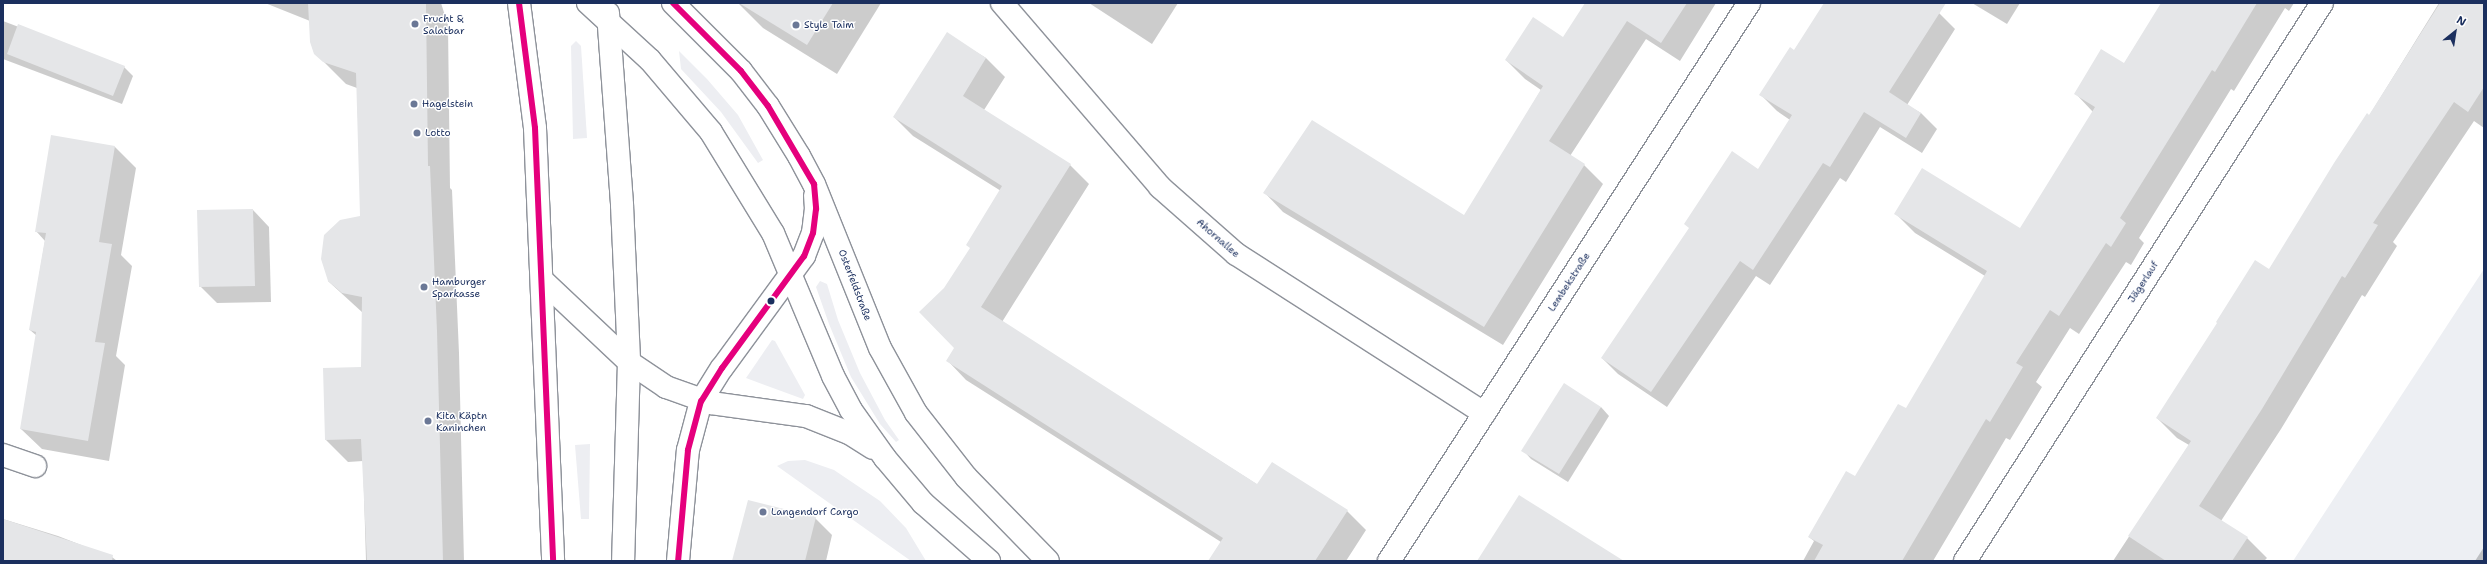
<!DOCTYPE html>
<html>
<head>
<meta charset="utf-8">
<style>
	body { margin:0 }
	#map { position:relative; width:2487px; height:564px; overflow:hidden; background:#fff; font-family:"Shantell Sans",sans-serif }
	div>[style] { position:absolute }
	.built>* { inset:0; background:#edeff3 }
	.green>* { inset:0; background:#edeef2 }
	.shadow>* { inset:0; background:#0003 }
	.building>* { inset:0; background:#e5e6e8 }
	.roads { filter:drop-shadow(1px 0 #8e929a) drop-shadow(-1px 0 #8e929a) drop-shadow(0 1px #8e929a) drop-shadow(0 -1px #8e929a) }
	.minor>* { height:22px; margin:-11px; padding:0 11px; transform-origin:11px; border-radius:11px; background:#fff }
	.primary>* { height:22px; margin:-11px; padding:0 11px; transform-origin:11px; border-radius:11px; background:#fff }
	.bus-1>* { height:6px; margin:-3px; padding:0 3px; transform-origin:3px; border-radius:3px; background:#e5007d }
	.dots>* { width:11px; height:11px; translate:-50% -50%; box-sizing:border-box; border:2px solid #fff; border-radius:50% }
	span { translate:-50% -50%; white-space:nowrap; text-align:center; line-height:1.15; -webkit-text-stroke:3px #fff; paint-order:stroke }
	.poi-label { font-size:10px; color:#1b2f5e }
	.left { translate:0 -50%; text-align:left }
	.street-label { font-size:10px; color:#1b2f5e }
	.frame { position:absolute; inset:0; border:4px solid #1b2f5e; pointer-events:none }
	.north { position:absolute; left:2435px; top:12px; width:40px; height:40px; -webkit-text-stroke:3px #fff; paint-order:stroke; rotate:30deg; font-size:11px; font-weight:700; line-height:16px; text-align:center; color:#1b2f5e }
	.north::after { content:''; display:block; margin:auto; width:14px; height:18px; background:#1b2f5e; clip-path:polygon(50% 0,100% 100%,50% 72%,0 100%) }
</style>
</head>
<body>
<div id="map">
	<div class="built">
		<div style="clip-path:polygon(2484px 269px,2484px 561px,2293px 561px)"></div>
	</div>
	<div class="green">
		<div style="clip-path:polygon(576px 41px,581px 46px,587px 138px,573px 139px,571px 46px)"></div>
		<div style="clip-path:polygon(679px 51px,707px 79px,738px 115px,763px 160px,758px 163px,721px 112px,681px 69px)"></div>
		<div style="clip-path:polygon(820px 281px,827px 284px,838px 320px,860px 373px,885px 420px,899px 440px,896px 442px,880px 424px,851px 377px,829px 324px,816px 287px)"></div>
		<div style="clip-path:polygon(772px 340px,775px 341px,805px 395px,803px 399px,746px 378px)"></div>
		<div style="clip-path:polygon(590px 444px,589px 519px,581px 519px,575px 445px)"></div>
		<div style="clip-path:polygon(805px 460px,834px 470px,880px 501px,906px 528px,926px 561px,911px 561px,777px 466px,788px 461px)"></div>
	</div>
	<div class="shadow">
		<div style="clip-path:polygon(265px 3px,441px 3px,448px 25px,450px 188px,452px 190px,459px 353px,464px 561px,366px 561px,363px 461px,348px 462px,326px 440px,362px 368px,363px 313px,328px 281px,361px 217px,357px 88px,346px 84px,315px 53px,310px 21px)"></div>
		<div style="clip-path:polygon(738px 3px,881px 3px,837px 74px,763px 28px)"></div>
		<div style="clip-path:polygon(1089px 3px,1178px 3px,1152px 44px)"></div>
		<div style="clip-path:polygon(1586px 3px,1716px 3px,1680px 61px,1646px 39px,1570px 156px,1584px 165px,1603px 184px,1503px 345px,1283px 212px,1265px 193px,1465px 217px,1541px 90px,1525px 79px,1506px 60px,1563px 39px)"></div>
		<div style="clip-path:polygon(1825px 3px,1924px 3px,1939px 13px,1955px 29px,1907px 105px,1921px 113px,1937px 129px,1922px 153px,1880px 127px,1846px 182px,1840px 178px,1770px 285px,1756px 276px,1667px 407px,1618px 374px,1602px 358px,1759px 170px,1790px 120px,1777px 111px,1761px 95px,1794px 51px)"></div>
		<div style="clip-path:polygon(1972px 3px,2020px 3px,2007px 24px)"></div>
		<div style="clip-path:polygon(2162px 3px,2294px 3px,2289px 11px,2285px 8px,2234px 91px,2231px 89px,2139px 238px,2144px 243px,2131px 265px,2126px 262px,2079px 334px,2070px 328px,2036px 382px,2042px 387px,2010px 440px,2006px 438px,1933px 561px,1803px 561px,1814px 541px,1809px 537px,1907px 410px,1985px 276px,1915px 233px,1895px 213px,2020px 230px,2093px 112px,2075px 93px,2124px 64px)"></div>
		<div style="clip-path:polygon(2439px 3px,2484px 3px,2484px 128px,2474px 121px,2393px 242px,2397px 246px,2365px 297px,2362px 295px,2281px 429px,2221px 521px,2247px 538px,2267px 558px,2264px 561px,2113px 561px,2189px 445px,2177px 438px,2157px 418px,2269px 270px,2369px 116px)"></div>
		<div style="clip-path:polygon(3px 21px,124px 67px,133px 76px,122px 104px,3px 59px)"></div>
		<div style="clip-path:polygon(947px 34px,986px 58px,1005px 77px,984px 110px,1070px 165px,1089px 184px,1002px 322px,1258px 485px,1347px 511px,1366px 530px,1346px 561px,1209px 561px,1221px 542px,966px 380px,948px 361px,956px 348px,945px 289px,971px 249px,1001px 191px,913px 136px,894px 117px)"></div>
		<div style="clip-path:polygon(52px 136px,115px 147px,136px 168px,121px 255px,132px 266px,116px 356px,125px 365px,109px 461px,42px 449px,21px 429px,37px 336px,30px 330px,45px 241px,36px 231px)"></div>
		<div style="clip-path:polygon(253px 210px,269px 227px,271px 302px,217px 303px,200px 286px)"></div>
		<div style="clip-path:polygon(1601px 407px,1609px 416px,1568px 482px,1531px 459px,1523px 450px)"></div>
		<div style="clip-path:polygon(815px 518px,832px 535px,826px 561px,733px 561px)"></div>
		<div style="clip-path:polygon(3px 519px,58px 536px,112px 557px,117px 561px,3px 561px)"></div>
		<div style="clip-path:polygon(2484px 547px,2484px 561px,2475px 561px)"></div>
	</div>
	<div class="building">
		<div style="clip-path:polygon(308px 3px,426px 3px,428px 166px,430px 166px,437px 331px,443px 561px,367px 561px,361px 439px,325px 440px,323px 368px,361px 367px,362px 297px,342px 293px,328px 281px,321px 259px,324px 235px,340px 220px,360px 216px,356px 73px,323px 62px,314px 54px,310px 42px)"></div>
		<div style="clip-path:polygon(739px 3px,833px 3px,807px 45px)"></div>
		<div style="clip-path:polygon(1585px 3px,1687px 3px,1661px 43px,1627px 21px,1549px 141px,1585px 164px,1484px 327px,1263px 193px,1312px 120px,1464px 215px,1543px 86px,1505px 60px,1533px 17px,1563px 37px)"></div>
		<div style="clip-path:polygon(1824px 3px,1946px 3px,1889px 92px,1921px 113px,1906px 138px,1864px 112px,1830px 167px,1823px 163px,1753px 270px,1740px 261px,1651px 392px,1601px 358px,1689px 228px,1684px 224px,1732px 151px,1758px 169px,1792px 115px,1759px 95px,1790px 47px,1794px 50px)"></div>
		<div style="clip-path:polygon(2161px 3px,2257px 3px,2215px 72px,2212px 70px,2120px 218px,2126px 223px,2111px 247px,2106px 243px,2059px 316px,2050px 310px,2016px 363px,2023px 367px,1990px 422px,1986px 419px,1902px 561px,1814px 561px,1823px 545px,1808px 537px,1846px 471px,1855px 476px,1898px 404px,1906px 408px,1987px 271px,1894px 214px,1922px 168px,2020px 228px,2095px 107px,2074px 94px,2101px 49px,2124px 63px)"></div>
		<div style="clip-path:polygon(2440px 3px,2484px 3px,2484px 87px,2468px 112px,2454px 102px,2373px 223px,2378px 225px,2345px 278px,2342px 276px,2262px 409px,2199px 506px,2248px 537px,2232px 561px,2166px 561px,2128px 536px,2191px 441px,2156px 418px,2217px 323px,2216px 322px,2255px 260px,2269px 269px,2334px 163px,2367px 113px,2369px 115px)"></div>
		<div style="clip-path:polygon(18px 24px,125px 66px,113px 96px,7px 54px)"></div>
		<div style="clip-path:polygon(947px 32px,986px 58px,963px 96px,1071px 164px,981px 307px,1257px 484px,1272px 462px,1348px 510px,1315px 561px,1208px 561px,1223px 538px,946px 361px,954px 348px,919px 312px,944px 288px,970px 248px,966px 245px,1002px 186px,893px 117px)"></div>
		<div style="clip-path:polygon(51px 135px,115px 146px,99px 242px,112px 244px,95px 342px,105px 343px,88px 441px,20px 429px,36px 332px,29px 330px,46px 233px,35px 232px)"></div>
		<div style="clip-path:polygon(253px 209px,255px 286px,199px 287px,197px 210px)"></div>
		<div style="clip-path:polygon(1564px 383px,1601px 407px,1559px 474px,1521px 451px)"></div>
		<div style="clip-path:polygon(1519px 495px,1624px 561px,1477px 561px)"></div>
		<div style="clip-path:polygon(748px 500px,816px 517px,805px 561px,732px 561px)"></div>
		<div style="clip-path:polygon(3px 519px,113px 555px,112px 561px,3px 561px)"></div>
	</div>
	<div class="roads">
		<div class="minor">
			<div style="left:1002px;top:3px;width:243px;rotate:49.3deg"></div>
			<div style="left:1160px;top:187px;width:101px;rotate:41.4deg"></div>
			<div style="left:1236px;top:254px;width:295px;rotate:32.7deg"></div>
			<div style="left:3px;top:455px;width:34px;rotate:19deg"></div>
			<div style="left:1389px;top:561px;width:664px;rotate:-57.17deg"></div>
			<div style="left:1965px;top:561px;width:662px;rotate:-57.39deg"></div>
		</div>
		<div class="primary">
			<div style="left:519px;top:3px;width:126px;rotate:82.7deg"></div>
			<div style="left:535px;top:128px;width:433px;rotate:87.6deg"></div>
			<div style="left:588px;top:3px;width:84px;rotate:42.6deg"></div>
			<div style="left:650px;top:60px;width:94px;rotate:49.7deg"></div>
			<div style="left:711px;top:132px;width:119px;rotate:58.5deg"></div>
			<div style="left:773px;top:233px;width:155px;rotate:67.2deg"></div>
			<div style="left:833px;top:376px;width:38px;rotate:62deg"></div>
			<div style="left:851px;top:410px;width:59px;rotate:54.7deg"></div>
			<div style="left:885px;top:458px;width:59px;rotate:49.8deg"></div>
			<div style="left:923px;top:503px;width:88px;rotate:41.3deg"></div>
			<div style="left:673px;top:3px;width:96px;rotate:45deg"></div>
			<div style="left:741px;top:71px;width:44px;rotate:52.4deg"></div>
			<div style="left:768px;top:106px;width:59px;rotate:58.2deg"></div>
			<div style="left:799px;top:156px;width:32px;rotate:62deg"></div>
			<div style="left:814px;top:184px;width:177px;rotate:68.1deg"></div>
			<div style="left:880px;top:348px;width:74px;rotate:61deg"></div>
			<div style="left:916px;top:413px;width:81px;rotate:52deg"></div>
			<div style="left:966px;top:477px;width:117px;rotate:45.7deg"></div>
			<div style="left:608px;top:13px;width:193px;rotate:85.8deg"></div>
			<div style="left:622px;top:205px;width:157px;rotate:87.4deg"></div>
			<div style="left:629px;top:362px;width:199px;rotate:91.7deg"></div>
			<div style="left:542px;top:280px;width:120px;rotate:43.3deg"></div>
			<div style="left:629px;top:362px;width:45px;rotate:34deg"></div>
			<div style="left:666px;top:387px;width:48px;rotate:19.6deg"></div>
			<div style="left:711px;top:403px;width:96px;rotate:7.8deg"></div>
			<div style="left:806px;top:416px;width:46px;rotate:21.6deg"></div>
			<div style="left:849px;top:433px;width:28px;rotate:32deg"></div>
			<div style="left:678px;top:561px;width:111px;rotate:-84.9deg"></div>
			<div style="left:688px;top:450px;width:51px;rotate:-75.1deg"></div>
			<div style="left:701px;top:401px;width:39px;rotate:-58deg"></div>
			<div style="left:722px;top:368px;width:139px;rotate:-53.8deg"></div>
			<div style="left:804px;top:256px;width:25px;rotate:-69deg"></div>
			<div style="left:813px;top:233px;width:24px;rotate:-83deg"></div>
			<div style="left:816px;top:209px;width:13px;rotate:-94deg"></div>
		</div>
	</div>
	<div class="bus-1">
		<div style="left:519px;top:3px;width:126px;rotate:82.7deg"></div>
		<div style="left:535px;top:128px;width:433px;rotate:87.6deg"></div>
		<div style="left:673px;top:3px;width:96px;rotate:45deg"></div>
		<div style="left:741px;top:71px;width:44px;rotate:52.4deg"></div>
		<div style="left:768px;top:106px;width:91px;rotate:59.5deg"></div>
		<div style="left:814px;top:184px;width:25px;rotate:85deg"></div>
		<div style="left:816px;top:209px;width:24px;rotate:97deg"></div>
		<div style="left:813px;top:233px;width:25px;rotate:111deg"></div>
		<div style="left:804px;top:256px;width:139px;rotate:126.2deg"></div>
		<div style="left:722px;top:368px;width:39px;rotate:122deg"></div>
		<div style="left:701px;top:401px;width:51px;rotate:104.9deg"></div>
		<div style="left:688px;top:450px;width:111px;rotate:95.1deg"></div>
	</div>
	<div class="dots">
		<div style="left:415px;top:24px;background:#6b7896"></div>
		<div style="left:796px;top:25px;background:#6b7896"></div>
		<div style="left:414px;top:104px;background:#6b7896"></div>
		<div style="left:417px;top:133px;background:#6b7896"></div>
		<div style="left:424px;top:287px;background:#6b7896"></div>
		<div style="left:771px;top:301px;background:#1b2f5e"></div>
		<div style="left:428px;top:421px;background:#6b7896"></div>
		<div style="left:763px;top:512px;background:#6b7896"></div>
	</div>
	<div class="poi-label">
		<span class="left" style="left:423px;top:24px">Frucht &amp;<br>Salatbar</span>
		<span class="left" style="left:804px;top:25px">Style Taim</span>
		<span class="left" style="left:422px;top:104px">Hagelstein</span>
		<span class="left" style="left:425px;top:133px">Lotto</span>
		<span class="left" style="left:432px;top:287px">Hamburger<br>Sparkasse</span>
		<span class="left" style="left:436px;top:421px">Kita Käptn<br>Kaninchen</span>
		<span class="left" style="left:771px;top:512px">Langendorf Cargo</span>
	</div>
	<div class="street-label">
		<span style="left:1218px;top:238px;rotate:41deg">Ahornallee</span>
		<span style="left:1569px;top:282px;rotate:-57deg">Lembekstraße</span>
		<span style="left:2143px;top:282px;rotate:-57deg">Jägerlauf</span>
		<span style="left:855px;top:285px;rotate:69deg">Osterfeldstraße</span>
	</div>
	<div class="frame"></div>
	<div class="north">N</div>
</div>
</body>
</html>
